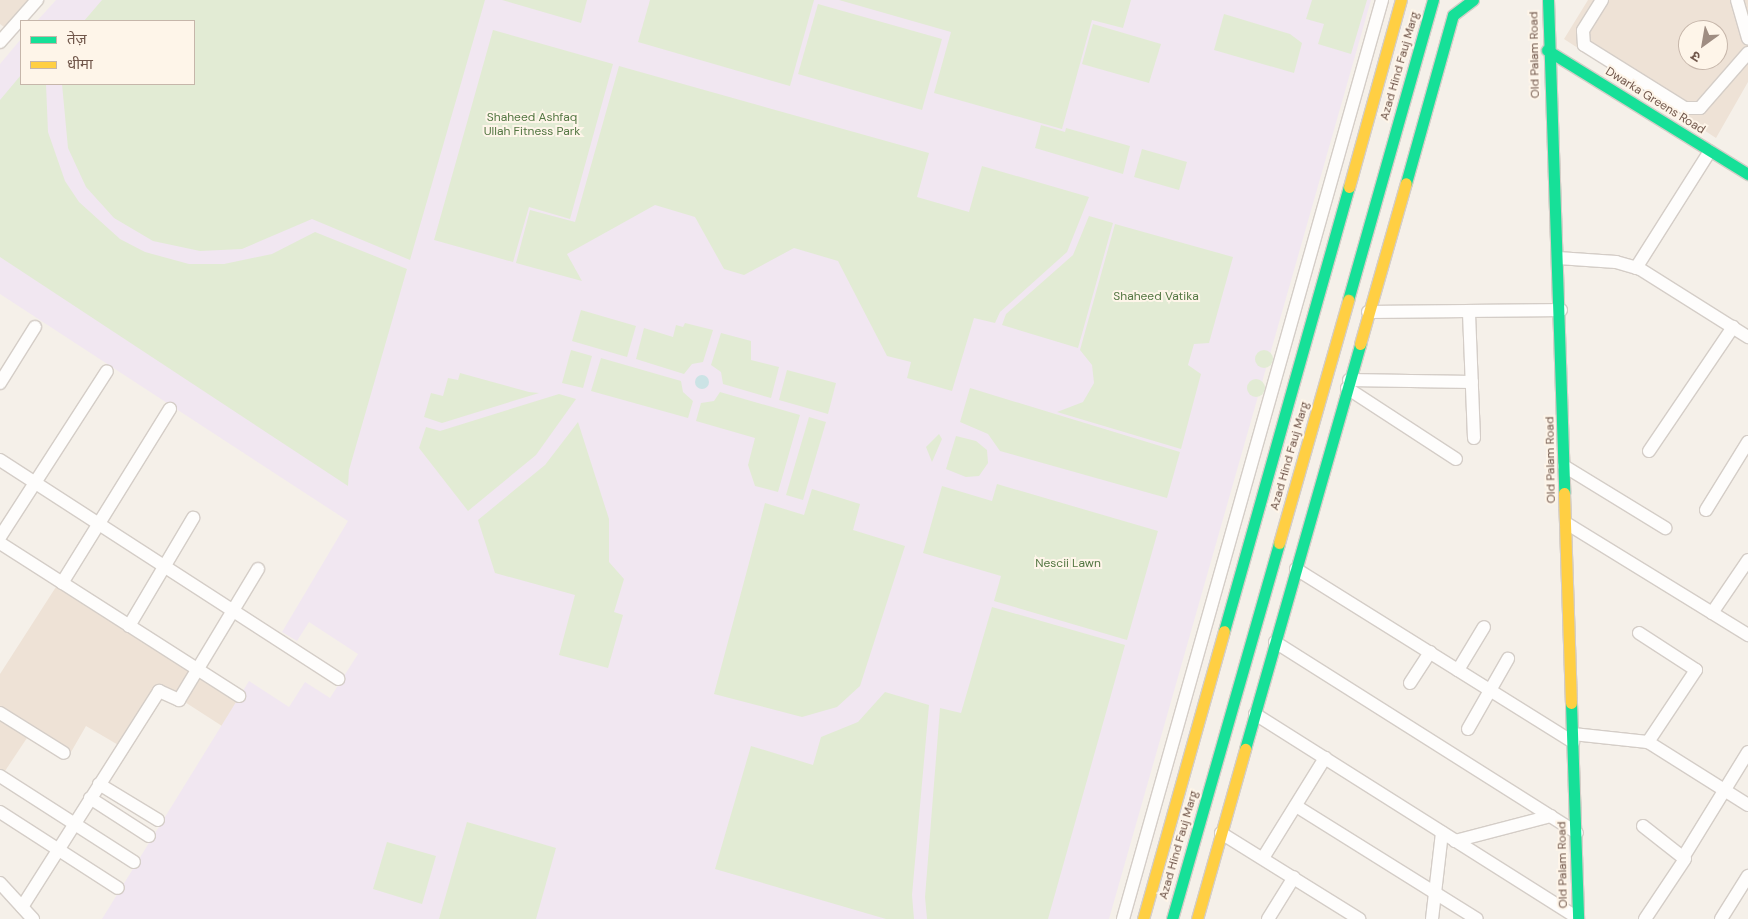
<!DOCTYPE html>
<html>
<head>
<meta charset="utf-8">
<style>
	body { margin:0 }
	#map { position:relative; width:1748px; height:919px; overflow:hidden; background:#f5f0e9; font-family:"DM Sans","Noto Sans Devanagari",sans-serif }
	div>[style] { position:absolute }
	.residential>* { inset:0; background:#eee2d6 }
	.education>* { inset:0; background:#f1e7f1 }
	.green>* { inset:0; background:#e2ebd4 }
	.round { border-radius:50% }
	.water>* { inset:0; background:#cbe3e5 }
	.roads { filter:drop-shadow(1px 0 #d4cdc7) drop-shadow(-1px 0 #d4cdc7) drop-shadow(0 1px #d4cdc7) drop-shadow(0 -1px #d4cdc7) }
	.street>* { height:12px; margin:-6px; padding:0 6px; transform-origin:6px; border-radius:6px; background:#fefdfc }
	.fast>* { height:11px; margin:-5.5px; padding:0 5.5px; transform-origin:5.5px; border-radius:5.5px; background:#16e098 }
	.slow>* { height:11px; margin:-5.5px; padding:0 5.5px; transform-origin:5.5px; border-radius:5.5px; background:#ffcf43 }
	span { translate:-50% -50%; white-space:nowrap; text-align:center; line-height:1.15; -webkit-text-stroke:4px #fef5e9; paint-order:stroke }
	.street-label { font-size:12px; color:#71574b }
	.park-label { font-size:12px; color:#547743 }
	.legend { position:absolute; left:20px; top:20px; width:175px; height:65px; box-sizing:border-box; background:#fef5e9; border:1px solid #c6b6aa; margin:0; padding:6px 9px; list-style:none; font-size:15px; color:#71574b }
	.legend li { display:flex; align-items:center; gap:10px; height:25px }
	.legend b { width:25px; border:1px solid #c6b6aa }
	.north { position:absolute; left:1678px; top:20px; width:50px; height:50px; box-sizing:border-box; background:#fef5e9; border:1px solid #c6b6aa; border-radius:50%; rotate:212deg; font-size:14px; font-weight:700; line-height:20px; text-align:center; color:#71574b }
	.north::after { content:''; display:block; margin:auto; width:18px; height:22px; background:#9f8d82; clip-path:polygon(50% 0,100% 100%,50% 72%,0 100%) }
</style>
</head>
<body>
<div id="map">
	<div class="residential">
		<div style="clip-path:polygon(0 0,31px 0,8px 30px,0 24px)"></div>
		<div style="clip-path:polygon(evenodd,1588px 0,1748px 0,1748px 82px,1716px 138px,1564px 39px,1588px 0,1688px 30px,1718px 30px,1718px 60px,1688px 60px,1688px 30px)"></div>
		<div style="clip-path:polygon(63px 576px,243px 692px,222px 726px,160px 686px,120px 746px,86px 726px,67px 759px,29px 735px,3px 774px,0 771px,0 674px)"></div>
	</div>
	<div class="education">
		<div style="clip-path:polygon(56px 0,1371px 0,1109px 919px,102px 919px,249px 681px,289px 707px,305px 682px,330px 698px,358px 654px,309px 622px,297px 641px,282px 632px,348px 521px,0 294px,0 64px,21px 39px,21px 84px,194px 84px,194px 21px,37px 21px)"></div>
	</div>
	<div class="green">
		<div style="clip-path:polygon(102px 0,485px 0,410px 260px,312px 219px,242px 249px,200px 251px,153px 241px,114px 218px,86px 187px,68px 148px,62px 84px,194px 84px,194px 21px,84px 21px)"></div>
		<div style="clip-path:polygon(502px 0,587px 0,581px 23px)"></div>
		<div style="clip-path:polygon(650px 0,814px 0,790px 86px,638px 42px)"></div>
		<div style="clip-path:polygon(839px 0,1131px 0,1123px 28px,1092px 20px,1062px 129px,934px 93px,951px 32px)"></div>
		<div style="clip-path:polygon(1312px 0,1367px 0,1351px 54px,1318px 44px,1324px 24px,1306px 19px)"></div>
		<div style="clip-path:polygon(818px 4px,942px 39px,922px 110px,798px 74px)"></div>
		<div style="clip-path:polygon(1224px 14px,1290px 34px,1302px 43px,1294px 73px,1214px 50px)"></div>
		<div style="clip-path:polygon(1093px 24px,1161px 44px,1149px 83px,1082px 64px)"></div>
		<div style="clip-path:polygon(493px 30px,613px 64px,570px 219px,529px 207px,513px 262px,434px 240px)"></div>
		<div style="clip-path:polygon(619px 66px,929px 153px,917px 197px,969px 212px,982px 166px,1089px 197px,1067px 252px,1000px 312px,995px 323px,974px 318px,952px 391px,907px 378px,911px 362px,887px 356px,838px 261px,794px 248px,744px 275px,724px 269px,695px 217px,655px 205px,567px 254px,582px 281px,516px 263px,530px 210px,575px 222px)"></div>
		<div style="clip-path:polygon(21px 75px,21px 84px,46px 84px,48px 132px,65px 181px,79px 202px,120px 239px,145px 252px,189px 264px,224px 264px,272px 254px,315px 232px,407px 269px,349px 470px,348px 486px,0 257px,0 100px)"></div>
		<div style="clip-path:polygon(1041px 125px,1065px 132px,1066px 128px,1130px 146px,1123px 174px,1035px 148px)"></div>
		<div style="clip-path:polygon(1142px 149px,1187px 162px,1179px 190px,1134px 177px)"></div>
		<div style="clip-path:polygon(1089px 216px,1113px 223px,1078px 348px,1002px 325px,1006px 314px,1073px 255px)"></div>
		<div style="clip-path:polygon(1115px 224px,1233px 257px,1209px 343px,1194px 344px,1188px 365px,1201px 374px,1181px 449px,1057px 412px,1083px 402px,1094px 383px,1092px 365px,1080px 350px)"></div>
		<div style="clip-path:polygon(581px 310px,636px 326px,627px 357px,572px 341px)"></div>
		<div style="clip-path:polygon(685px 323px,713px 330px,703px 362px,692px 364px,684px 374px,636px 359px,644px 328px,673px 337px,676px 325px,683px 327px)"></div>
		<div style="clip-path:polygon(721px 333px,751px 341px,751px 360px,779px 367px,771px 398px,723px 384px,721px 372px,711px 365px)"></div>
		<div style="clip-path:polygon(571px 350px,592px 356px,583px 388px,562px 383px)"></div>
		<div class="round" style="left:1255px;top:350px;width:18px;height:18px"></div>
		<div style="clip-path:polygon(601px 358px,681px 381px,683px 392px,693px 401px,688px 418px,591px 391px)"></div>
		<div style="clip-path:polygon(787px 370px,836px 383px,828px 414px,779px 400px)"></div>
		<div style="clip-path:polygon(460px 373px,529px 392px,539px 393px,442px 423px,424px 417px,431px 393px,443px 396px,448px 378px,458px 380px)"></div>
		<div class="round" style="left:1247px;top:379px;width:18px;height:18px"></div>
		<div style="clip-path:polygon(970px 388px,1180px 452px,1167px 498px,1000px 451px,988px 434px,960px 422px)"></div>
		<div style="clip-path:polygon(720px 392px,800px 415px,778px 492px,755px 486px,748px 465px,755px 438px,696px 421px,701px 403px,714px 401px)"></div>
		<div style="clip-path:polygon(559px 394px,576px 399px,536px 455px,468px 511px,419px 448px,426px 427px,440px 431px)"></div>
		<div style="clip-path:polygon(809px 417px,826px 422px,803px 500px,786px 495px)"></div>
		<div style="clip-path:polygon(578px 422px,609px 519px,609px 562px,624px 579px,614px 612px,623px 615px,608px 668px,559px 655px,575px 595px,495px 573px,478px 520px,545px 465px)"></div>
		<div style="clip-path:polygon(939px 434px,942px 439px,932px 462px,926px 447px)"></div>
		<div style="clip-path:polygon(956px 436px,976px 441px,987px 450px,988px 463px,979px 476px,966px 477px,946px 469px)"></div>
		<div style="clip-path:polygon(997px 484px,1158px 531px,1127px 640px,994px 601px,1001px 576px,923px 553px,942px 486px,992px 501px)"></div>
		<div style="clip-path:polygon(812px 489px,860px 504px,853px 530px,905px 546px,860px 686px,837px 707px,802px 717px,714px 694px,765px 503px,804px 515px)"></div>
		<div style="clip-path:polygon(992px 607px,1125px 645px,1048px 919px,927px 919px,925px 897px,940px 708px,961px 713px)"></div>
		<div style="clip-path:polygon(885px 692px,929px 705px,912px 895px,914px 919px,886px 919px,715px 869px,751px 746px,813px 765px,821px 737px,858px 722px)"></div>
		<div style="clip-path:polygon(467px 822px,556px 848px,536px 919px,439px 919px)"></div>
		<div style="clip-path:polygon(387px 842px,436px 856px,422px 904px,373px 889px)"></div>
	</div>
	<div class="water">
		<div class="round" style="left:695px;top:375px;width:14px;height:14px"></div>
	</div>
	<div class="roads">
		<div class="street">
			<div style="left:1602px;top:0;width:36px;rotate:122deg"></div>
			<div style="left:1583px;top:31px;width:14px;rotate:86deg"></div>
			<div style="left:1584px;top:45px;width:119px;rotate:32deg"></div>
			<div style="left:1685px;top:108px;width:15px"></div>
			<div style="left:1700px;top:108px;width:73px;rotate:-48.9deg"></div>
			<div style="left:1737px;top:0;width:40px;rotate:74deg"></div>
			<div style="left:0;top:42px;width:56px;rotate:-48.6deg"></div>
			<div style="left:1558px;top:258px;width:58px;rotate:3.9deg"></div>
			<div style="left:1616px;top:262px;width:25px;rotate:16deg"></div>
			<div style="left:1640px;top:269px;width:128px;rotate:32.2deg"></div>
			<div style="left:1636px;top:268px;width:138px;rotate:-57.7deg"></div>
			<div style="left:1368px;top:312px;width:101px;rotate:-0.6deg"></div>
			<div style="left:1349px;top:380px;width:123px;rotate:0.9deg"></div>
			<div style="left:0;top:383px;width:66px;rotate:-58deg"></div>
			<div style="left:1347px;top:388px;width:130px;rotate:33.1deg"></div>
			<div style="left:1474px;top:438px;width:127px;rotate:-92.3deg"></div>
			<div style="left:1469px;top:311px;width:92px;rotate:-0.6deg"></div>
			<div style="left:1649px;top:451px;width:150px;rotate:-55.9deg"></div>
			<div style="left:0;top:460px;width:403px;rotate:32.9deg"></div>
			<div style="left:1564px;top:466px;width:119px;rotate:31.5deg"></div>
			<div style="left:1706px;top:510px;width:80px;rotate:-58.3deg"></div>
			<div style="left:1566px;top:523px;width:214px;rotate:31.6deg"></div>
			<div style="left:0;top:537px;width:197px;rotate:-57.2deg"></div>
			<div style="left:0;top:543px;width:284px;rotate:32.6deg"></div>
			<div style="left:1296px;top:569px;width:327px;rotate:32deg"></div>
			<div style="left:62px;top:583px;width:205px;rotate:-58.2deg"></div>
			<div style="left:1712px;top:613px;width:64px;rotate:-55.8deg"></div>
			<div style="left:129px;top:626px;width:126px;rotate:-59.3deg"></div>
			<div style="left:1639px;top:633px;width:68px;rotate:33deg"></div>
			<div style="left:1696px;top:670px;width:87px;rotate:123.7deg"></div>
			<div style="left:1275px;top:642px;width:357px;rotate:32.3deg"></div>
			<div style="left:1458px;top:670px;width:50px;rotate:-58.8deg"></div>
			<div style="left:1410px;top:683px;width:37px;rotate:-57deg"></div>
			<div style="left:0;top:713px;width:75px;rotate:32deg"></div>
			<div style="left:1255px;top:714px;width:382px;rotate:32.3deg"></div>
			<div style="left:1468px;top:729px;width:81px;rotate:-60.3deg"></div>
			<div style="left:1573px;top:734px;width:75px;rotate:6.1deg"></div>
			<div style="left:1648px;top:742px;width:118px;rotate:32.2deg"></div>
			<div style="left:0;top:776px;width:159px;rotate:32.7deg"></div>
			<div style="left:99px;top:784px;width:69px;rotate:31.4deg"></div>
			<div style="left:90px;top:798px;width:70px;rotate:32.8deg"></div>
			<div style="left:1296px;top:806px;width:213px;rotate:32deg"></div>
			<div style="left:0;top:812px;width:140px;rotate:32.8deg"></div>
			<div style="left:1643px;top:826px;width:53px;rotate:38.2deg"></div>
			<div style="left:1685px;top:859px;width:72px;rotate:123.7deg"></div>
			<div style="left:1221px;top:833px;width:163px;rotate:31.9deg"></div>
			<div style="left:1455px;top:841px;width:99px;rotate:-14.6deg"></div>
			<div style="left:1684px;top:856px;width:122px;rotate:-58.4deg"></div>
			<div style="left:1263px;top:858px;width:118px;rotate:-58.2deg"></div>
			<div style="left:0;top:883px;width:49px;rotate:47.5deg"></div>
			<div style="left:22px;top:907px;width:256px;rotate:-57.6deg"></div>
			<div style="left:159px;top:691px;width:22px;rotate:24deg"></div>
			<div style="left:179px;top:700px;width:153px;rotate:-58.9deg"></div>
			<div style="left:1123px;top:919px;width:955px;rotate:-74.26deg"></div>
			<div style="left:1268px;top:919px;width:49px;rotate:-58.2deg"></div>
			<div style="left:1432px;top:919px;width:87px;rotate:-83.4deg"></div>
			<div style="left:1721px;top:919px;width:51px;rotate:-57.9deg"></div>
		</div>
		<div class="fast">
			<div style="left:1548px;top:0;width:493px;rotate:88.1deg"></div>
			<div style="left:1547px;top:50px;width:236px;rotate:31.7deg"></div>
			<div style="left:1406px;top:183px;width:174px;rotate:-74.4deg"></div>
			<div style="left:1453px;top:15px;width:25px;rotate:-37deg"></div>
			<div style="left:1348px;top:300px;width:312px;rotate:-74.2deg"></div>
			<div style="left:1224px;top:631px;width:461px;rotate:-74.3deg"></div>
			<div style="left:1571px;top:703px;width:216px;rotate:88.1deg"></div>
			<div style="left:1245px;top:749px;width:421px;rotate:-74.1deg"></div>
			<div style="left:1172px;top:919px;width:391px;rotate:-74.1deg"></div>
		</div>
		<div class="slow">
			<div style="left:1349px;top:187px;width:194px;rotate:-74.5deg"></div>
			<div style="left:1360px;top:344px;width:167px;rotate:-74.1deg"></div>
			<div style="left:1564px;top:493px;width:210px;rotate:88.1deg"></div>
			<div style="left:1279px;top:543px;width:253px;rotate:-74.1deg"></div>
			<div style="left:1143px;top:919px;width:299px;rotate:-74.3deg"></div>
			<div style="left:1197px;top:919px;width:177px;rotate:-74.2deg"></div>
		</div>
	</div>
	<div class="street-label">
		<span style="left:1535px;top:55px;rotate:-91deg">Old Palam Road</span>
		<span style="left:1400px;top:66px;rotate:-74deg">Azad Hind Fauj Marg</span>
		<span style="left:1655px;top:101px;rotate:32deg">Dwarka Greens Road</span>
		<span style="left:1290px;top:456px;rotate:-74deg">Azad Hind Fauj Marg</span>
		<span style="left:1551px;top:460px;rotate:-91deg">Old Palam Road</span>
		<span style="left:1179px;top:845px;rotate:-74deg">Azad Hind Fauj Marg</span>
		<span style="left:1563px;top:865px;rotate:-91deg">Old Palam Road</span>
	</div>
	<div class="park-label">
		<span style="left:532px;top:125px">Shaheed Ashfaq<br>Ullah Fitness Park</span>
		<span style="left:1156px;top:297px">Shaheed Vatika</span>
		<span style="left:1068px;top:564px">Nescii Lawn</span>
	</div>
	<ul class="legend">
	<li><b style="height:6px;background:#16e098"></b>तेज़</li>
	<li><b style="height:6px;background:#ffcf43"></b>धीमा</li>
	</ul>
	<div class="north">उ</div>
</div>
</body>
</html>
